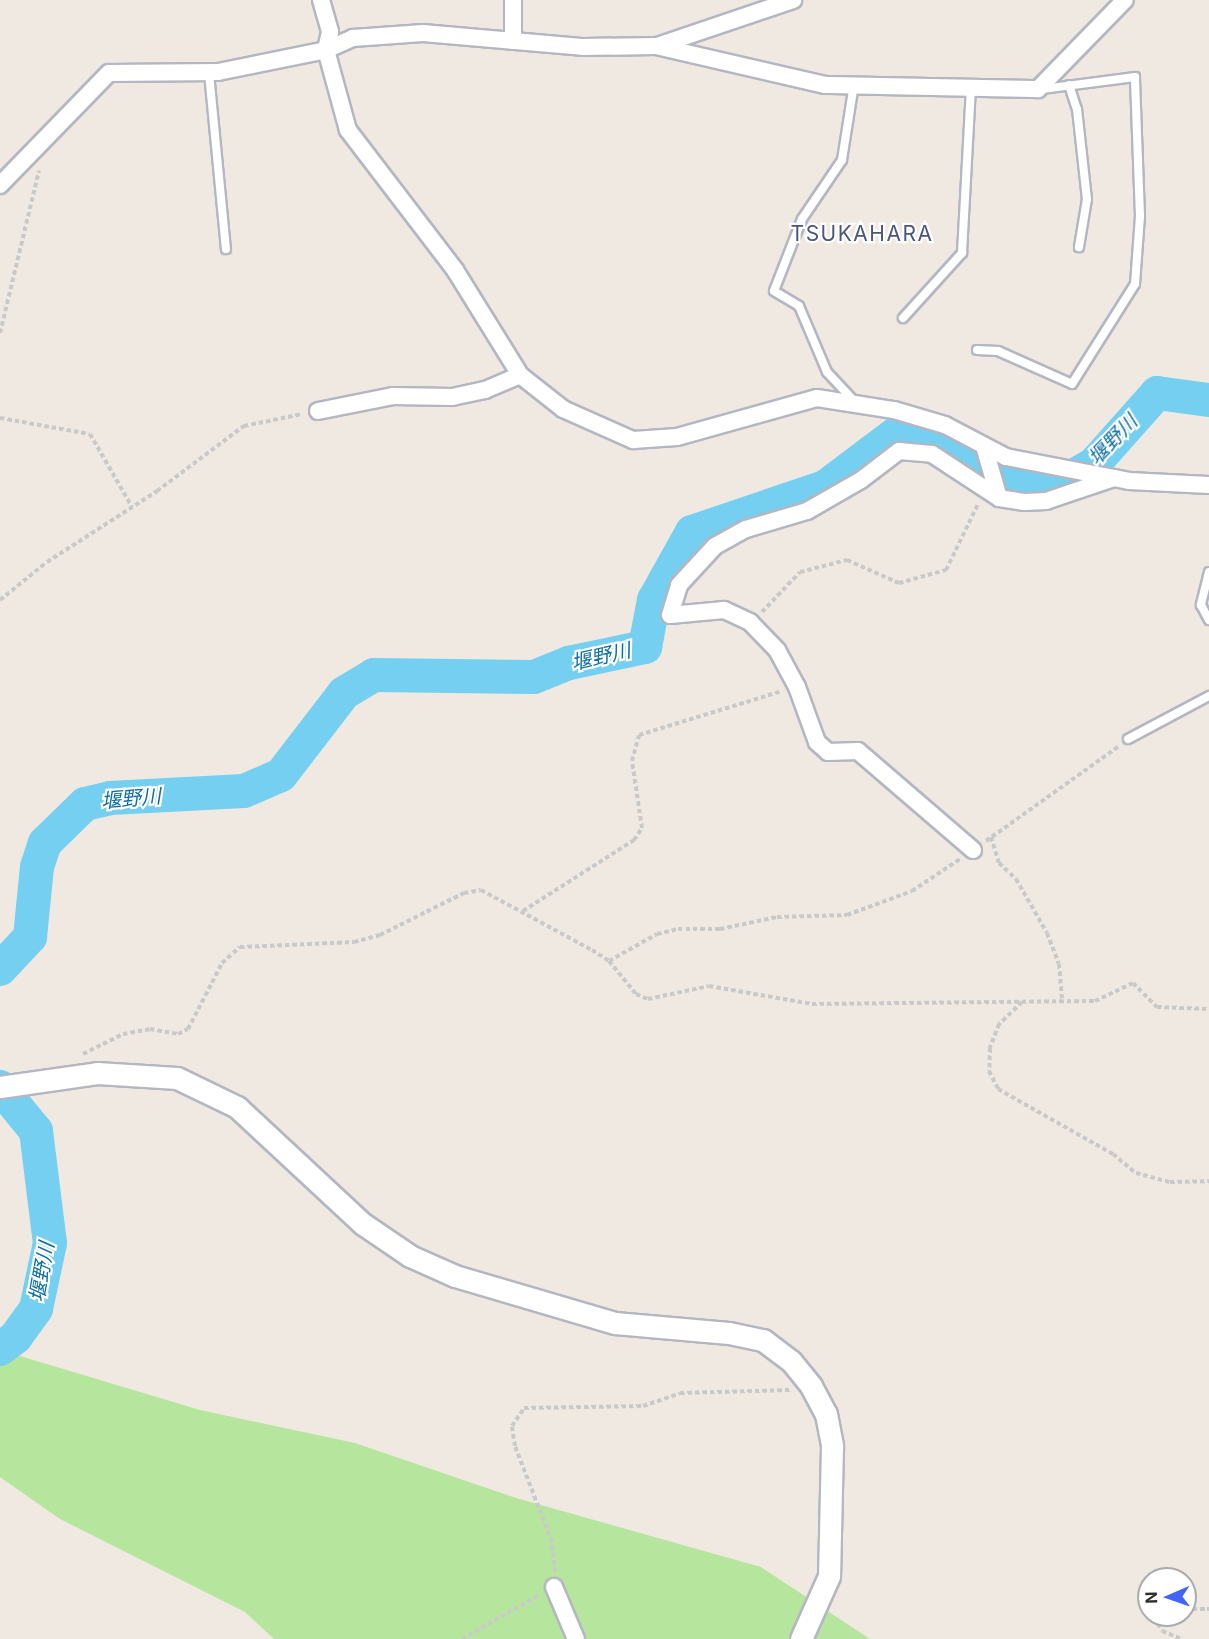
<!DOCTYPE html>
<html>
<head>
<meta charset="utf-8">
<style>
	body { margin:0 }
	#map { position:relative; width:1209px; height:1639px; overflow:hidden; background:#efe9e1; font-family:Inter,"Noto Sans JP",sans-serif }
	div>[style] { position:absolute }
	.green>* { inset:0; background:#b6e59e }
	.river>* { height:34px; margin:-17px; padding:0 17px; transform-origin:17px; border-radius:17px; background:#75cff0 }
	.path>* { height:4px; margin-top:-2px; transform-origin:0; background:repeating-linear-gradient(90deg,#c9c9c9 0 4.5px,transparent 0 7.5px) }
	.roads { filter:drop-shadow(2px 0 #b4b7c1) drop-shadow(-2px 0 #b4b7c1) drop-shadow(0 2px #b4b7c1) drop-shadow(0 -2px #b4b7c1) }
	.service>* { height:8px; margin:-4px; padding:0 4px; transform-origin:4px; border-radius:4px; background:#fff }
	.minor>* { height:16px; margin:-8px; padding:0 8px; transform-origin:8px; border-radius:8px; background:#fff }
	.tertiary>* { height:21px; margin:-10.5px; padding:0 10.5px; transform-origin:10.5px; border-radius:10.5px; background:#fff }
	span { translate:-50% -50%; white-space:nowrap; text-align:center; line-height:1.15; -webkit-text-stroke:4.5px #fff; paint-order:stroke }
	.water-label { font-size:20px; color:#0d6fa3; font-style:italic }
	.quarter-label { font-size:21px; color:#4d5680; letter-spacing:1.5px }
	.north { position:absolute; left:1137px; top:1567px; width:60px; height:60px; box-sizing:border-box; background:#fff; border:2px solid #ababab; border-radius:50%; rotate:268deg; font-size:16px; font-weight:700; line-height:24px; text-align:center; color:#2e2e2e }
	.north::after { content:''; display:block; margin:auto; width:21px; height:27px; background:#4264fb; clip-path:polygon(50% 0,100% 100%,50% 72%,0 100%) }
</style>
</head>
<body>
<div id="map">
	<div class="green">
		<div style="clip-path:polygon(0 1350px,200px 1410px,355px 1443px,516px 1498px,761px 1567px,870px 1639px,274px 1639px,245px 1612px,60px 1519px,0 1477px)"></div>
	</div>
	<div class="river">
		<div style="left:0;top:969px;width:44px;rotate:-46.8deg"></div>
		<div style="left:30px;top:937px;width:70px;rotate:-84.3deg"></div>
		<div style="left:37px;top:867px;width:25px;rotate:-72deg"></div>
		<div style="left:45px;top:843px;width:56px;rotate:-44.3deg"></div>
		<div style="left:85px;top:804px;width:26px;rotate:-13deg"></div>
		<div style="left:110px;top:798px;width:134px;rotate:-3deg"></div>
		<div style="left:244px;top:791px;width:40px;rotate:-23.4deg"></div>
		<div style="left:281px;top:775px;width:103px;rotate:-52.5deg"></div>
		<div style="left:344px;top:693px;width:35px;rotate:-31deg"></div>
		<div style="left:374px;top:675px;width:160px;rotate:0.7deg"></div>
		<div style="left:534px;top:677px;width:38px;rotate:-22deg"></div>
		<div style="left:569px;top:663px;width:78px;rotate:-11.9deg"></div>
		<div style="left:645px;top:647px;width:48px;rotate:-79.2deg"></div>
		<div style="left:654px;top:600px;width:78px;rotate:-60.8deg"></div>
		<div style="left:692px;top:532px;width:140px;rotate:-18.7deg"></div>
		<div style="left:825px;top:487px;width:91px;rotate:-37deg"></div>
		<div style="left:898px;top:432px;width:30px;rotate:8deg"></div>
		<div style="left:928px;top:436px;width:98px;rotate:29.2deg"></div>
		<div style="left:1014px;top:484px;width:44px;rotate:1.3deg"></div>
		<div style="left:1058px;top:485px;width:42px;rotate:-30.3deg"></div>
		<div style="left:1094px;top:464px;width:95px;rotate:-48.4deg"></div>
		<div style="left:1157px;top:393px;width:52px;rotate:7.7deg"></div>
		<div style="left:0;top:1087px;width:57px;rotate:50.7deg"></div>
		<div style="left:36px;top:1131px;width:113px;rotate:82.9deg"></div>
		<div style="left:50px;top:1243px;width:67px;rotate:102deg"></div>
		<div style="left:36px;top:1309px;width:34px;rotate:126deg"></div>
		<div style="left:16px;top:1337px;width:20px;rotate:143deg"></div>
	</div>
	<div class="path">
		<div style="left:0;top:333px;width:167px;rotate:-76.5deg"></div>
		<div style="left:0;top:418px;width:91px;rotate:10.1deg"></div>
		<div style="left:90px;top:434px;width:84px;rotate:60.1deg"></div>
		<div style="left:0;top:600px;width:60px;rotate:-39deg"></div>
		<div style="left:47px;top:562px;width:131px;rotate:-32.8deg"></div>
		<div style="left:157px;top:491px;width:109px;rotate:-36.8deg"></div>
		<div style="left:244px;top:426px;width:59px;rotate:-11.7deg"></div>
		<div style="left:762px;top:612px;width:55px;rotate:-46.5deg"></div>
		<div style="left:800px;top:572px;width:49px;rotate:-14.3deg"></div>
		<div style="left:847px;top:560px;width:57px;rotate:23.9deg"></div>
		<div style="left:899px;top:583px;width:49px;rotate:-15.5deg"></div>
		<div style="left:946px;top:570px;width:73px;rotate:-64.1deg"></div>
		<div style="left:991px;top:837px;width:27px;rotate:73deg"></div>
		<div style="left:999px;top:863px;width:23px;rotate:43deg"></div>
		<div style="left:1016px;top:879px;width:62px;rotate:60.1deg"></div>
		<div style="left:1047px;top:933px;width:33px;rotate:69deg"></div>
		<div style="left:1059px;top:964px;width:37px;rotate:85deg"></div>
		<div style="left:986px;top:841px;width:163px;rotate:-35.5deg"></div>
		<div style="left:523px;top:911px;width:132px;rotate:-32.6deg"></div>
		<div style="left:634px;top:840px;width:14px;rotate:-56deg"></div>
		<div style="left:642px;top:828px;width:68px;rotate:-98.5deg"></div>
		<div style="left:632px;top:761px;width:27px;rotate:-75deg"></div>
		<div style="left:639px;top:735px;width:150px;rotate:-17.1deg"></div>
		<div style="left:609px;top:961px;width:55px;rotate:-29.4deg"></div>
		<div style="left:657px;top:934px;width:22px;rotate:-13deg"></div>
		<div style="left:678px;top:929px;width:42px"></div>
		<div style="left:720px;top:929px;width:58px;rotate:-11.9deg"></div>
		<div style="left:777px;top:917px;width:70px;rotate:-1.6deg"></div>
		<div style="left:847px;top:915px;width:69px;rotate:-20.3deg"></div>
		<div style="left:912px;top:891px;width:58px;rotate:-33.7deg"></div>
		<div style="left:1022px;top:1002px;width:32px;rotate:136deg"></div>
		<div style="left:999px;top:1024px;width:26px;rotate:111deg"></div>
		<div style="left:990px;top:1048px;width:23px;rotate:92deg"></div>
		<div style="left:989px;top:1071px;width:20px;rotate:63deg"></div>
		<div style="left:998px;top:1089px;width:132px;rotate:29.5deg"></div>
		<div style="left:1113px;top:1154px;width:30px;rotate:40deg"></div>
		<div style="left:1136px;top:1173px;width:35px;rotate:15deg"></div>
		<div style="left:1170px;top:1182px;width:39px;rotate:-1deg"></div>
		<div style="left:83px;top:1054px;width:45px;rotate:-26.6deg"></div>
		<div style="left:123px;top:1034px;width:27px;rotate:-10deg"></div>
		<div style="left:150px;top:1029px;width:28px;rotate:10deg"></div>
		<div style="left:178px;top:1034px;width:11px;rotate:-27deg"></div>
		<div style="left:188px;top:1029px;width:74px;rotate:-62.7deg"></div>
		<div style="left:222px;top:963px;width:24px;rotate:-42deg"></div>
		<div style="left:240px;top:947px;width:114px;rotate:-2.5deg"></div>
		<div style="left:354px;top:942px;width:27px;rotate:-15deg"></div>
		<div style="left:380px;top:935px;width:94px;rotate:-26.6deg"></div>
		<div style="left:464px;top:893px;width:17px;rotate:-10deg"></div>
		<div style="left:481px;top:890px;width:126px;rotate:28.4deg"></div>
		<div style="left:592px;top:950px;width:20px;rotate:33deg"></div>
		<div style="left:609px;top:961px;width:43px;rotate:50.7deg"></div>
		<div style="left:636px;top:994px;width:13px;rotate:23deg"></div>
		<div style="left:648px;top:999px;width:62px;rotate:-12deg"></div>
		<div style="left:709px;top:986px;width:105px;rotate:9.9deg"></div>
		<div style="left:812px;top:1004px;width:283px;rotate:-0.6deg"></div>
		<div style="left:1095px;top:1001px;width:42px;rotate:-25.3deg"></div>
		<div style="left:1133px;top:983px;width:34px;rotate:45deg"></div>
		<div style="left:1157px;top:1007px;width:52px;rotate:2.2deg"></div>
		<div style="left:555px;top:1572px;width:30px;rotate:-96deg"></div>
		<div style="left:552px;top:1542px;width:103px;rotate:-111.1deg"></div>
		<div style="left:515px;top:1446px;width:20px;rotate:-99deg"></div>
		<div style="left:512px;top:1426px;width:22px;rotate:-56deg"></div>
		<div style="left:524px;top:1408px;width:119px;rotate:-1deg"></div>
		<div style="left:643px;top:1406px;width:39px;rotate:-19deg"></div>
		<div style="left:680px;top:1393px;width:110px;rotate:-1.6deg"></div>
		<div style="left:1185px;top:1609px;width:24px"></div>
		<div style="left:1159px;top:1615px;width:5px;rotate:158deg"></div>
		<div style="left:1154px;top:1617px;width:16px;rotate:60deg"></div>
		<div style="left:1162px;top:1631px;width:22px;rotate:22deg"></div>
		<div style="left:462px;top:1639px;width:89px;rotate:-29.7deg"></div>
	</div>
	<div class="roads">
		<div class="service">
			<div style="left:209px;top:73px;width:177px;rotate:84.5deg"></div>
			<div style="left:854px;top:84px;width:77px;rotate:99deg"></div>
			<div style="left:842px;top:160px;width:71px;rotate:124.1deg"></div>
			<div style="left:802px;top:219px;width:77px;rotate:111.3deg"></div>
			<div style="left:774px;top:291px;width:29px;rotate:31deg"></div>
			<div style="left:799px;top:306px;width:72px;rotate:67deg"></div>
			<div style="left:827px;top:372px;width:41px;rotate:47deg"></div>
			<div style="left:1069px;top:85px;width:25px;rotate:72deg"></div>
			<div style="left:1077px;top:109px;width:91px;rotate:83.7deg"></div>
			<div style="left:1087px;top:199px;width:49px;rotate:99.5deg"></div>
			<div style="left:903px;top:318px;width:88px;rotate:-47.8deg"></div>
			<div style="left:962px;top:253px;width:164px;rotate:-86.9deg"></div>
			<div style="left:977px;top:350px;width:21px;rotate:3deg"></div>
			<div style="left:998px;top:351px;width:81px;rotate:24deg"></div>
			<div style="left:1072px;top:384px;width:118px;rotate:-57.8deg"></div>
			<div style="left:1135px;top:284px;width:68px;rotate:-85.8deg"></div>
			<div style="left:1140px;top:216px;width:139px;rotate:-92.1deg"></div>
			<div style="left:1135px;top:77px;width:94px;rotate:172.6deg"></div>
			<div style="left:1209px;top:572px;width:34px;rotate:104deg"></div>
			<div style="left:1201px;top:605px;width:17px;rotate:62deg"></div>
			<div style="left:1128px;top:739px;width:92px;rotate:-28deg"></div>
		</div>
		<div class="minor">
			<div style="left:321px;top:0;width:33px;rotate:74deg"></div>
			<div style="left:330px;top:32px;width:18px;rotate:103deg"></div>
			<div style="left:326px;top:50px;width:83px;rotate:74.6deg"></div>
			<div style="left:348px;top:130px;width:176px;rotate:52.6deg"></div>
			<div style="left:455px;top:270px;width:123px;rotate:58.2deg"></div>
			<div style="left:520px;top:375px;width:55px;rotate:38.3deg"></div>
			<div style="left:563px;top:409px;width:77px;rotate:23.9deg"></div>
			<div style="left:633px;top:440px;width:44px;rotate:-3.9deg"></div>
			<div style="left:677px;top:437px;width:145px;rotate:-15.6deg"></div>
			<div style="left:817px;top:398px;width:78px;rotate:8.9deg"></div>
			<div style="left:894px;top:410px;width:53px;rotate:16.4deg"></div>
			<div style="left:945px;top:425px;width:69px;rotate:27.7deg"></div>
			<div style="left:1006px;top:457px;width:125px;rotate:11deg"></div>
			<div style="left:1129px;top:481px;width:80px;rotate:2.9deg"></div>
			<div style="left:513px;top:0;width:41px;rotate:90deg"></div>
			<div style="left:657px;top:46px;width:144px;rotate:-18.7deg"></div>
			<div style="left:0;top:185px;width:156px;rotate:-45.8deg"></div>
			<div style="left:109px;top:73px;width:109px;rotate:-0.5deg"></div>
			<div style="left:218px;top:72px;width:110px;rotate:-11.5deg"></div>
			<div style="left:326px;top:50px;width:30px;rotate:-24deg"></div>
			<div style="left:353px;top:38px;width:70px;rotate:-4.1deg"></div>
			<div style="left:423px;top:33px;width:162px;rotate:5deg"></div>
			<div style="left:584px;top:47px;width:72px;rotate:-0.8deg"></div>
			<div style="left:656px;top:46px;width:173px;rotate:13deg"></div>
			<div style="left:825px;top:85px;width:213px;rotate:1.1deg"></div>
			<div style="left:1038px;top:89px;width:124px;rotate:-45.7deg"></div>
			<div style="left:318px;top:411px;width:76px;rotate:-11.3deg"></div>
			<div style="left:393px;top:396px;width:59px;rotate:1deg"></div>
			<div style="left:452px;top:397px;width:34px;rotate:-12deg"></div>
			<div style="left:485px;top:390px;width:38px;rotate:-23deg"></div>
			<div style="left:984px;top:446px;width:54px;rotate:73.9deg"></div>
			<div style="left:973px;top:850px;width:152px;rotate:-139.3deg"></div>
			<div style="left:858px;top:751px;width:30px;rotate:178deg"></div>
			<div style="left:828px;top:752px;width:15px;rotate:-138deg"></div>
			<div style="left:817px;top:742px;width:59px;rotate:-110deg"></div>
			<div style="left:797px;top:687px;width:42px;rotate:-118.4deg"></div>
			<div style="left:777px;top:650px;width:39px;rotate:-134deg"></div>
			<div style="left:750px;top:622px;width:29px;rotate:-155deg"></div>
			<div style="left:724px;top:610px;width:54px;rotate:174.7deg"></div>
			<div style="left:670px;top:615px;width:31px;rotate:-73deg"></div>
			<div style="left:679px;top:585px;width:53px;rotate:-47.3deg"></div>
			<div style="left:715px;top:546px;width:35px;rotate:-29deg"></div>
			<div style="left:746px;top:529px;width:64px;rotate:-16.4deg"></div>
			<div style="left:807px;top:511px;width:62px;rotate:-29.9deg"></div>
			<div style="left:861px;top:480px;width:48px;rotate:-37.3deg"></div>
			<div style="left:899px;top:451px;width:33px;rotate:5deg"></div>
			<div style="left:932px;top:454px;width:80px;rotate:33.3deg"></div>
			<div style="left:999px;top:498px;width:26px;rotate:9deg"></div>
			<div style="left:1025px;top:502px;width:21px;rotate:-3deg"></div>
			<div style="left:1046px;top:501px;width:72px;rotate:-18.7deg"></div>
			<div style="left:554px;top:1587px;width:56px;rotate:67.1deg"></div>
		</div>
		<div class="tertiary">
			<div style="left:0;top:1087px;width:98px;rotate:-8.2deg"></div>
			<div style="left:97px;top:1073px;width:80px;rotate:3.6deg"></div>
			<div style="left:177px;top:1078px;width:67px;rotate:25.8deg"></div>
			<div style="left:237px;top:1107px;width:172px;rotate:42.9deg"></div>
			<div style="left:363px;top:1224px;width:57px;rotate:34.2deg"></div>
			<div style="left:410px;top:1256px;width:49px;rotate:24deg"></div>
			<div style="left:455px;top:1276px;width:167px;rotate:16.4deg"></div>
			<div style="left:615px;top:1323px;width:114px;rotate:5deg"></div>
			<div style="left:729px;top:1333px;width:35px;rotate:12deg"></div>
			<div style="left:763px;top:1340px;width:35px;rotate:37deg"></div>
			<div style="left:791px;top:1361px;width:32px;rotate:51deg"></div>
			<div style="left:811px;top:1386px;width:32px;rotate:62deg"></div>
			<div style="left:826px;top:1414px;width:33px;rotate:79deg"></div>
			<div style="left:832px;top:1446px;width:130px;rotate:91.3deg"></div>
			<div style="left:829px;top:1576px;width:69px;rotate:114deg"></div>
		</div>
	</div>
	<div class="water-label">
		<span style="left:1113px;top:440px;rotate:-46deg">堰野川</span>
		<span style="left:601px;top:657px;rotate:-13deg">堰野川</span>
		<span style="left:131px;top:799px;rotate:-5deg">堰野川</span>
		<span style="left:42px;top:1272px;rotate:-80deg">堰野川</span>
	</div>
	<div class="quarter-label">
		<span style="left:862px;top:234px">TSUKAHARA</span>
	</div>
	<div class="north">N</div>
</div>
</body>
</html>
